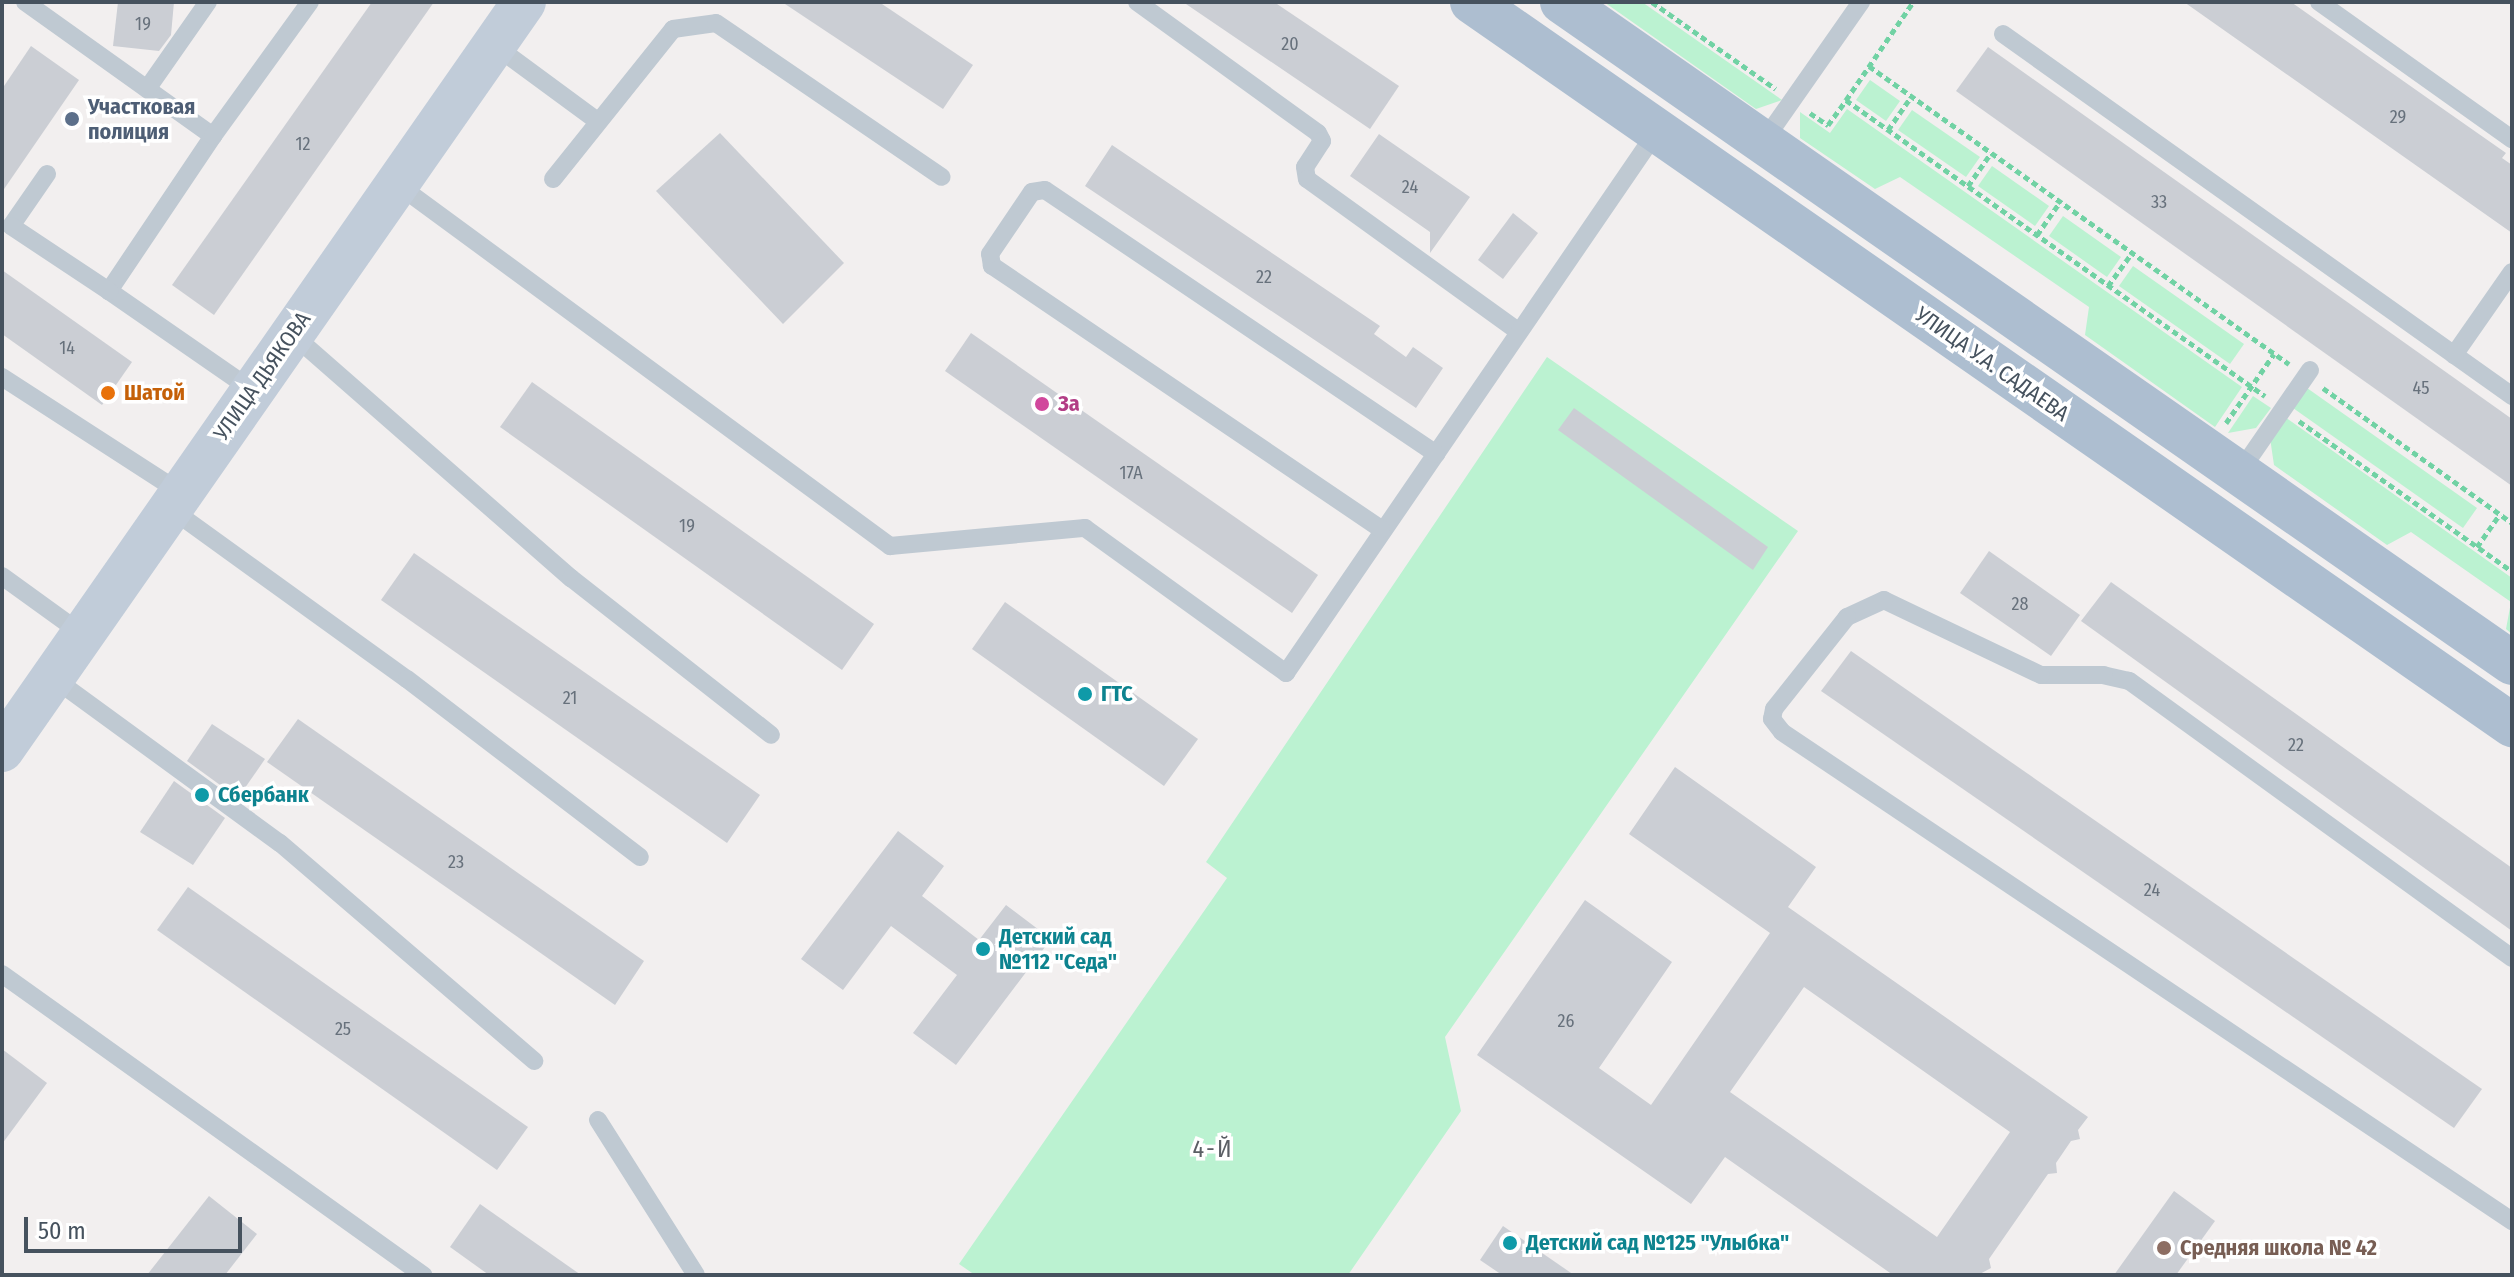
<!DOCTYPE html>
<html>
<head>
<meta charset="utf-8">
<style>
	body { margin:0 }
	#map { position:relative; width:2514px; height:1277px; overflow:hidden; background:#f2efef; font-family:"Fira Sans Condensed",sans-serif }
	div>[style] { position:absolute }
	.green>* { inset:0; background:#bbf2d1 }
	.building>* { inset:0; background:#cbced4 }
	.path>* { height:5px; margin-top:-2.5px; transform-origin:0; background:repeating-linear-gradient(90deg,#71d2a4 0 6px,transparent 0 10px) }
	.lane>* { height:18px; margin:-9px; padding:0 9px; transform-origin:9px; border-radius:9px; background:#bfc9d2 }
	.secondary>* { height:44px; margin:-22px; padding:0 22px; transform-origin:22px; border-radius:22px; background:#c1ccd9 }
	.primary>* { height:44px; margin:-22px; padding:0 22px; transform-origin:22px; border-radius:22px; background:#adbed0 }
	.dots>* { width:22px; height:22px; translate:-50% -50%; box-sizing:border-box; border:4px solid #fff; border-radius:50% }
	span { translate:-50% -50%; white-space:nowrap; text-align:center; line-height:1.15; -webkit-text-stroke:7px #fff; paint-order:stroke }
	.number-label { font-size:18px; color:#67717c }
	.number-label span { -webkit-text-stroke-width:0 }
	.service-label { font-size:22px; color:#4e5e75; font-weight:700 }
	.left { translate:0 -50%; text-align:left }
	.street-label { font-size:22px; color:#46525e }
	.food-label { font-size:22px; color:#c56008; font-weight:700 }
	.hotel-label { font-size:22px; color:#b23c85; font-weight:700 }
	.culture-label { font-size:22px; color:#0d838f; font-weight:700 }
	.education-label { font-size:22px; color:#785e54; font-weight:700 }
	.neighbourhood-label { font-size:24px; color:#5b5f65; letter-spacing:2px }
	.frame { position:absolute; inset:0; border:4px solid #46525e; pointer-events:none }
	.scale { position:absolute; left:24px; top:1217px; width:218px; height:36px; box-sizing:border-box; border:4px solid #46525e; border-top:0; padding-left:10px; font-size:24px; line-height:28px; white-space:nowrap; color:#46525e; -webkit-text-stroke:6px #fff; paint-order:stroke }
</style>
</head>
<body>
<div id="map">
	<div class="green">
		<div style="clip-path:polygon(1604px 2px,1642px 2px,1782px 100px,1756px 109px)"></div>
		<div style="clip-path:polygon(1870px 80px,1900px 101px,1886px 121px,1856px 100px)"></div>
		<div style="clip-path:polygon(1847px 109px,2242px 387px,2215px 427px,2085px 335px,2089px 307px,1900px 177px,1875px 189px,1800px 138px,1800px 112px,1830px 133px)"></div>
		<div style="clip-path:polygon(1912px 110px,1980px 157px,1966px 177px,1898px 130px)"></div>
		<div style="clip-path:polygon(1992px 166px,2049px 206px,2035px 226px,1978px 186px)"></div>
		<div style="clip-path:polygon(2063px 216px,2121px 257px,2107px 277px,2049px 236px)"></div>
		<div style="clip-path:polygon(2133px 266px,2244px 344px,2230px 364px,2119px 286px)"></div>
		<div style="clip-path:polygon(1547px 357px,1798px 531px,1445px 1037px,1461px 1111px,1348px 1275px,975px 1275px,959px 1264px,1227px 878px,1206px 862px)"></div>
		<div style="clip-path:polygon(2307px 388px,2477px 508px,2463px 528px,2293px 408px)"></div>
		<div style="clip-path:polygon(2253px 396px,2271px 408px,2256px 428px,2228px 433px)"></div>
		<div style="clip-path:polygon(2285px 417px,2512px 578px,2512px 634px,2506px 629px,2511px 602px,2411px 532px,2387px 545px,2274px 465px,2270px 438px)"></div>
	</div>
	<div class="building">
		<div style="clip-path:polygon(118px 2px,174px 2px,171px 35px,159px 51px,113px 46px)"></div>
		<div style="clip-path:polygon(372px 2px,434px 2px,214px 315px,172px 285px)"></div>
		<div style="clip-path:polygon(782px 2px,879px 2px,973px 65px,943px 109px)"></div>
		<div style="clip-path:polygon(1183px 2px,1274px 2px,1399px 86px,1370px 129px)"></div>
		<div style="clip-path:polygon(2184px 2px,2291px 2px,2436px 104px,2506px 153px,2502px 158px,2512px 165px,2512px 233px)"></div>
		<div style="clip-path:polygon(31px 46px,79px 80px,2px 192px,2px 89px)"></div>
		<div style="clip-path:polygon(1988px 47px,2512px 419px,2512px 486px,1956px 91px)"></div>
		<div style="clip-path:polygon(720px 133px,844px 263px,783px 324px,656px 191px)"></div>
		<div style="clip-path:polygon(1379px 134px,1470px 197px,1430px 253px,1430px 232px,1350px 176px)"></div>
		<div style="clip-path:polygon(1112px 145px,1380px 326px,1374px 334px,1406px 357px,1413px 347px,1443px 368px,1416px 408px,1085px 186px)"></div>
		<div style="clip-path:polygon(1513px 213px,1538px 233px,1503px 279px,1478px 260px)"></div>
		<div style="clip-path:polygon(2px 270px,132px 362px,102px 405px,2px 334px)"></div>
		<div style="clip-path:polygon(971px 333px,1318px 575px,1292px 613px,945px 371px)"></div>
		<div style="clip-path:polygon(532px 382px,874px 624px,842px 670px,500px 427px)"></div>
		<div style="clip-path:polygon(1574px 408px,1768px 547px,1753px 570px,1558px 430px)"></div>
		<div style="clip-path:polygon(1989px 551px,2080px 615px,2051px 656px,1960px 593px)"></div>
		<div style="clip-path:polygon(414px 553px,760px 795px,727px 843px,381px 600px)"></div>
		<div style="clip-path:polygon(2111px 582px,2512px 868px,2512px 931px,2081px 621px)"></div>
		<div style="clip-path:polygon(1005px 602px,1198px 739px,1164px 786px,972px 649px)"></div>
		<div style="clip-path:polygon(1851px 651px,2482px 1089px,2454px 1128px,1821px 691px)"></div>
		<div style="clip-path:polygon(298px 719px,644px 961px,615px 1005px,267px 762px)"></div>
		<div style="clip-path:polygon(212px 724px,265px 759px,238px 798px,187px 761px)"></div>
		<div style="clip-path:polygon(evenodd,1675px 767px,1816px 867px,1788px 907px,2088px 1117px,2078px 1130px,2080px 1139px,2071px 1141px,2056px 1163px,2057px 1173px,2048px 1174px,1989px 1259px,1991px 1268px,1978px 1275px,1893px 1275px,1725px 1157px,1691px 1204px,1477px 1055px,1585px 900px,1672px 962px,1599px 1068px,1651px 1105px,1770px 933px,1629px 834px,1675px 767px,1804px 987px,2010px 1132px,1937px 1237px,1730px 1092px,1804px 987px)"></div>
		<div style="clip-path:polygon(174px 781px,225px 818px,193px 865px,140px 832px)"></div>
		<div style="clip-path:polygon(898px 831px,944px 866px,922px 896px,979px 940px,1006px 905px,1051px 939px,956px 1065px,913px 1033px,957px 975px,891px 926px,843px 990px,801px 959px)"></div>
		<div style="clip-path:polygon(188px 887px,528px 1127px,497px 1170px,157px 930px)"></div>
		<div style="clip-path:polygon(2px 1049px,47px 1083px,2px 1144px)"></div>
		<div style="clip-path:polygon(2174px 1191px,2215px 1221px,2176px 1275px,2114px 1275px)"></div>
		<div style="clip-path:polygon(209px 1196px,257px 1234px,225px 1275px,147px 1275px)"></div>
		<div style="clip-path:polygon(480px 1204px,581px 1275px,489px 1275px,450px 1247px)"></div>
		<div style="clip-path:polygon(1503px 1226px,1574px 1275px,1502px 1275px,1480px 1260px)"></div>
	</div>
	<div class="path">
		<div style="left:1652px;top:2px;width:151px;rotate:35.1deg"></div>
		<div style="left:1869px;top:66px;width:515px;rotate:35.36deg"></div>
		<div style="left:1846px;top:100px;width:119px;rotate:-55.6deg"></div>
		<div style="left:1810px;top:113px;width:22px;rotate:34deg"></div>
		<div style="left:1828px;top:125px;width:31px;rotate:-54deg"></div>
		<div style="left:1846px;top:100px;width:513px;rotate:35.24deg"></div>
		<div style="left:1888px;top:130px;width:40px;rotate:-55.1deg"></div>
		<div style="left:1968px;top:186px;width:40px;rotate:-55.1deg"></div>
		<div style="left:2037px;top:235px;width:40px;rotate:-55.1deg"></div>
		<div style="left:2108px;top:286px;width:41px;rotate:-54deg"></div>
		<div style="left:2323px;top:388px;width:232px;rotate:35.5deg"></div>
		<div style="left:2299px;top:421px;width:261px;rotate:35.2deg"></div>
		<div style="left:2226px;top:423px;width:84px;rotate:-55.2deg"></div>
		<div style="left:2477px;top:547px;width:40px;rotate:-55.1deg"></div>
	</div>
	<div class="lane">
		<div style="left:25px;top:2px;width:231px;rotate:35.5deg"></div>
		<div style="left:213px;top:136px;width:187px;rotate:123.9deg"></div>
		<div style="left:109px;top:291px;width:174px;rotate:34.7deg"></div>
		<div style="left:1137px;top:2px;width:223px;rotate:35.9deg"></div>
		<div style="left:1318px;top:133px;width:9px;rotate:63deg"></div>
		<div style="left:1322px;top:141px;width:31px;rotate:123deg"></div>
		<div style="left:1305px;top:167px;width:12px;rotate:81deg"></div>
		<div style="left:1307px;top:179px;width:261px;rotate:35.8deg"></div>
		<div style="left:2319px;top:2px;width:237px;rotate:35.4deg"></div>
		<div style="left:2003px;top:34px;width:625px;rotate:35.42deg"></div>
		<div style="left:494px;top:45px;width:127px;rotate:36.3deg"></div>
		<div style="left:147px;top:89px;width:106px;rotate:-55deg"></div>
		<div style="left:213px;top:136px;width:165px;rotate:-54.1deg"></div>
		<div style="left:1763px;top:142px;width:171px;rotate:-55deg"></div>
		<div style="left:47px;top:174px;width:63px;rotate:124.7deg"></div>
		<div style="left:11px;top:226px;width:118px;rotate:33.6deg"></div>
		<div style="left:553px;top:179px;width:192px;rotate:-51.3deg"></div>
		<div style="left:673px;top:29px;width:43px;rotate:-7.9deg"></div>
		<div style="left:716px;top:23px;width:273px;rotate:34.3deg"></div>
		<div style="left:397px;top:184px;width:612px;rotate:36.29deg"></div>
		<div style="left:890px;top:546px;width:196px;rotate:-5.3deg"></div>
		<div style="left:1085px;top:528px;width:248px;rotate:35.8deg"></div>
		<div style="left:1286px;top:673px;width:657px;rotate:-55.61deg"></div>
		<div style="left:292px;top:334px;width:371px;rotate:41.2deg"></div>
		<div style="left:571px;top:578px;width:254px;rotate:38.1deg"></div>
		<div style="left:2454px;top:355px;width:101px;rotate:-55.1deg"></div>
		<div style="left:2px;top:377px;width:212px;rotate:32.9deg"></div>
		<div style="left:2239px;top:473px;width:125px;rotate:-55.4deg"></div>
		<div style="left:171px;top:509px;width:291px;rotate:35.8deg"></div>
		<div style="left:407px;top:679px;width:293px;rotate:37.4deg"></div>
		<div style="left:1381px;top:529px;width:470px;rotate:-145.9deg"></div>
		<div style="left:992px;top:266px;width:12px;rotate:-99deg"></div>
		<div style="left:990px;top:254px;width:75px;rotate:-55.9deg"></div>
		<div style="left:1032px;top:192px;width:13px;rotate:-9deg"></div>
		<div style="left:1045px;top:190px;width:472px;rotate:34deg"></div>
		<div style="left:2px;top:576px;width:99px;rotate:35.9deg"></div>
		<div style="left:52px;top:677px;width:282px;rotate:36.1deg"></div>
		<div style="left:280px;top:843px;width:335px;rotate:40.6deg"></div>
		<div style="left:2512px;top:958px;width:473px;rotate:-144.1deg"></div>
		<div style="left:2129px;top:681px;width:26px;rotate:-167deg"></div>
		<div style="left:2104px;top:675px;width:63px;rotate:180deg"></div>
		<div style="left:2041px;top:675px;width:174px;rotate:-154.5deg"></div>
		<div style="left:1884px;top:600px;width:41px;rotate:155.3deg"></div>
		<div style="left:1847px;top:617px;width:117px;rotate:128.4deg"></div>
		<div style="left:1774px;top:709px;width:10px;rotate:101deg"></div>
		<div style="left:1772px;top:719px;width:16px;rotate:52deg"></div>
		<div style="left:1782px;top:732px;width:879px;rotate:33.82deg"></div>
		<div style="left:2px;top:974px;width:518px;rotate:35.56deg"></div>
		<div style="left:598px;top:1120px;width:183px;rotate:57.7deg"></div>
	</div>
	<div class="secondary">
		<div style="left:2px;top:750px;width:912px;rotate:-55.09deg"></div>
	</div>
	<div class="primary">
		<div style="left:1472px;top:2px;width:1267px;rotate:34.81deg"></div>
		<div style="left:1562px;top:2px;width:1157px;rotate:34.83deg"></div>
	</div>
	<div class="dots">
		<div style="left:72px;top:119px;background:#5c6f8a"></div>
		<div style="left:108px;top:393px;background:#e8710a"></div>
		<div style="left:1042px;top:404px;background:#d1479c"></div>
		<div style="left:1085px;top:694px;background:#0f9aa8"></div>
		<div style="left:202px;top:795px;background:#0f9aa8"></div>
		<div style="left:983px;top:949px;background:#0f9aa8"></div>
		<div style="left:1510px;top:1243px;background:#0f9aa8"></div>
		<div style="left:2164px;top:1248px;background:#8d6e63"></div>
	</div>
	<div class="number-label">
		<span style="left:143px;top:24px">19</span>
		<span style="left:1290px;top:44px">20</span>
		<span style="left:2398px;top:117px">29</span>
		<span style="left:303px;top:144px">12</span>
		<span style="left:1410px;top:187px">24</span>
		<span style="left:2159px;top:202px">33</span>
		<span style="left:1264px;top:277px">22</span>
		<span style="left:67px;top:348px">14</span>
		<span style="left:2421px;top:388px">45</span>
		<span style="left:1131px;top:473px">17А</span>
		<span style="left:687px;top:526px">19</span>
		<span style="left:2020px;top:604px">28</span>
		<span style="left:570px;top:698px">21</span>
		<span style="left:2296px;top:745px">22</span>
		<span style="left:456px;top:862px">23</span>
		<span style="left:2152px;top:890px">24</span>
		<span style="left:1566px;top:1021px">26</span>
		<span style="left:343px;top:1029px">25</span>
	</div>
	<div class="service-label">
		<span class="left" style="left:88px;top:119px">Участковая<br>полиция</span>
	</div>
	<div class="street-label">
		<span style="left:1992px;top:364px;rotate:35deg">УЛИЦА У.А. САДАЕВА</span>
		<span style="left:262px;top:376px;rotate:-55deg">УЛИЦА ДЬЯКОВА</span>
	</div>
	<div class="food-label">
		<span class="left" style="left:124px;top:393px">Шатой</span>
	</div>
	<div class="hotel-label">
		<span class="left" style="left:1058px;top:404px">За</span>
	</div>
	<div class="culture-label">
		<span class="left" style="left:1101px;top:694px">ГТС</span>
		<span class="left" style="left:218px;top:795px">Сбербанк</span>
		<span class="left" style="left:999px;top:949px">Детский сад<br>№112 "Седа"</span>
		<span class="left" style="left:1526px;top:1243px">Детский сад №125 "Улыбка"</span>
	</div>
	<div class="education-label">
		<span class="left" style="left:2180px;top:1248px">Средняя школа № 42</span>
	</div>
	<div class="neighbourhood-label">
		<span style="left:1213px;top:1150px">4-Й</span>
	</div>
	<div class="frame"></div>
	<div class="scale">50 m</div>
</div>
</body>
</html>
